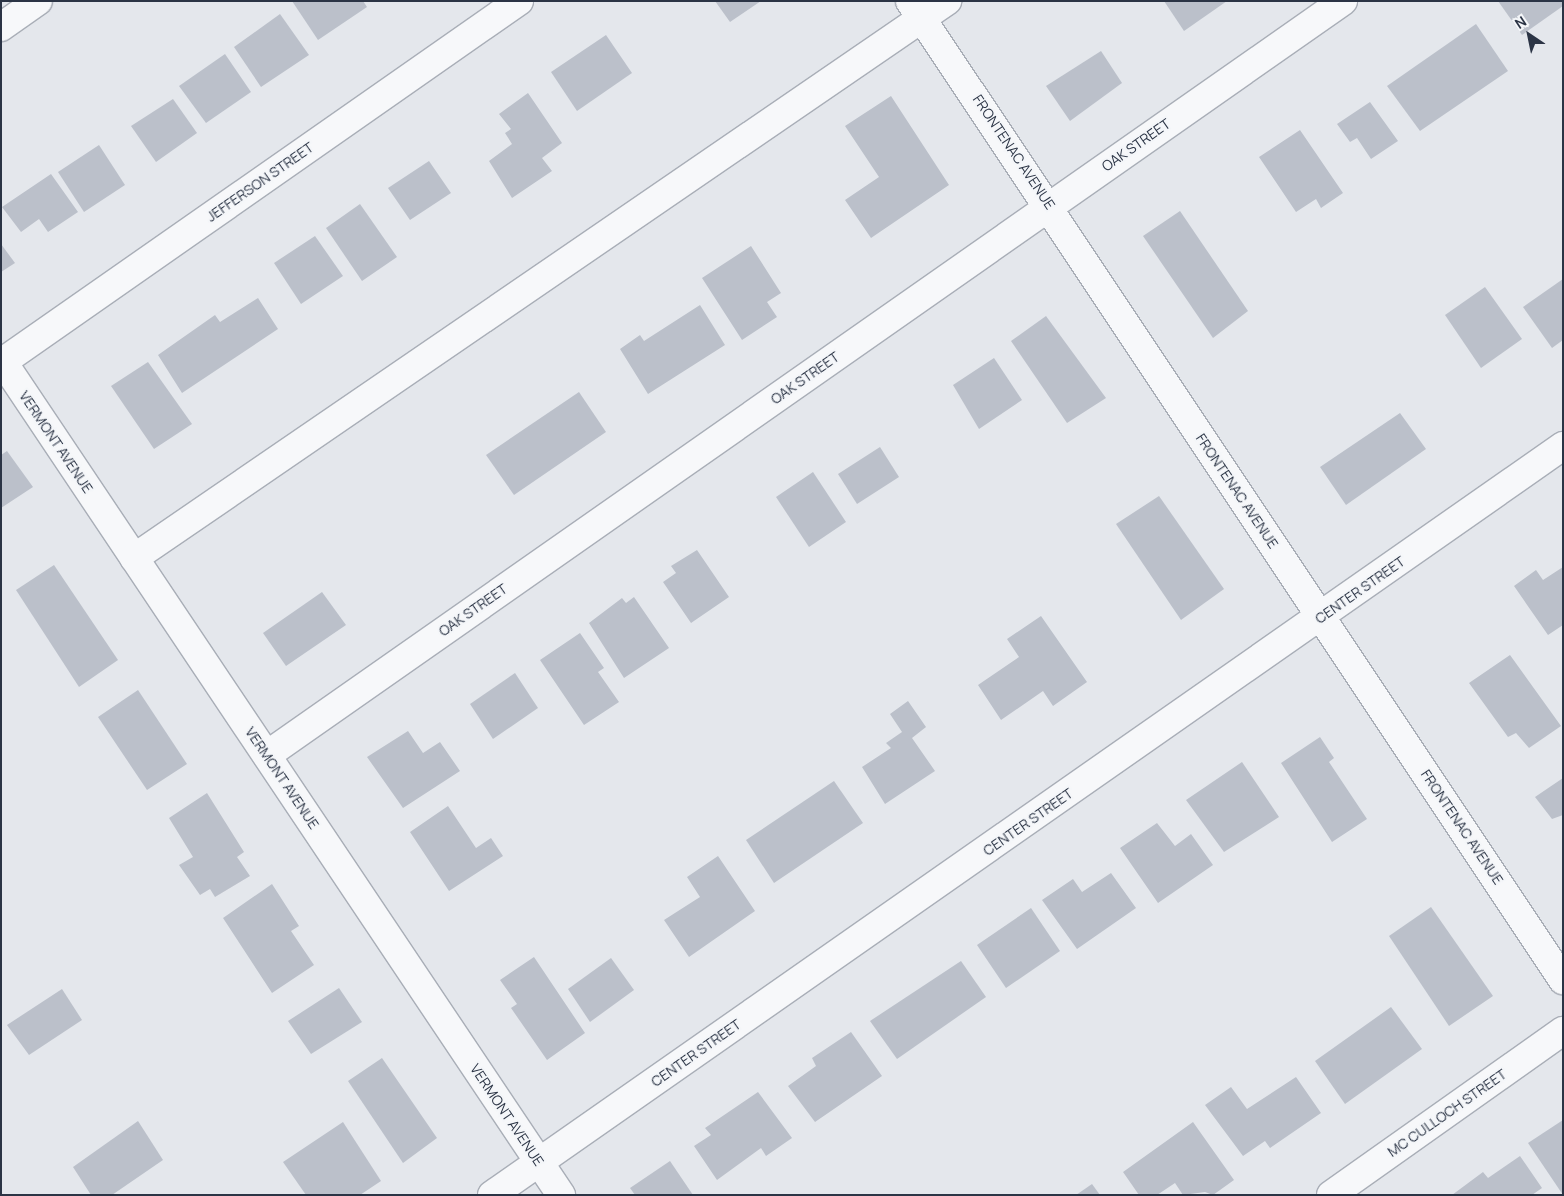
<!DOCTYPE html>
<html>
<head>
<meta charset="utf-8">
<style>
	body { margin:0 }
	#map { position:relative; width:1564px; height:1196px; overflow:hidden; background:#e4e7ec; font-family:Manrope,sans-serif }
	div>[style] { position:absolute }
	.building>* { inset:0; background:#bbc0ca }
	.roads { filter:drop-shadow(1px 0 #a9aeb7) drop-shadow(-1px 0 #a9aeb7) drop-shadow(0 1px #a9aeb7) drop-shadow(0 -1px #a9aeb7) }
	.minor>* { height:28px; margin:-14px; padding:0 14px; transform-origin:14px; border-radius:14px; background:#f7f8fa }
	span { translate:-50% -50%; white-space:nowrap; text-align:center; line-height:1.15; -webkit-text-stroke:4px #f4f6f9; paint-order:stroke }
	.street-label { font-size:14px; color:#2b3445 }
	.frame { position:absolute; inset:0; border:2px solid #2b3445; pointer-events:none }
	.north { position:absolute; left:1504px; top:10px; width:50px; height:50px; -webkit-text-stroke:4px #f4f6f9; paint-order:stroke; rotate:326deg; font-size:14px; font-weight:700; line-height:20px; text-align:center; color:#2b3445 }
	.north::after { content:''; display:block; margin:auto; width:18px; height:22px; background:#2b3445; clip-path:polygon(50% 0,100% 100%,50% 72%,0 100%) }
</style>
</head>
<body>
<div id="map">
	<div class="building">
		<div style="clip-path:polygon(292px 1px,363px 1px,367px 7px,318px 40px)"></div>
		<div style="clip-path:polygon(715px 1px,761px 1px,730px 22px)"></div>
		<div style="clip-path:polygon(1164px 1px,1227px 1px,1184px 31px)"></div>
		<div style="clip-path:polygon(1498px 1px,1563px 1px,1563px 6px,1522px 35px)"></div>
		<div style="clip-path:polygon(280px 14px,309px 55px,261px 87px,234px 47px)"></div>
		<div style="clip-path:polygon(1476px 24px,1508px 71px,1420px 131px,1387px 86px)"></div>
		<div style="clip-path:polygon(606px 35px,632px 73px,577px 111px,551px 72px)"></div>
		<div style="clip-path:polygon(1101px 51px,1122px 83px,1070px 121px,1046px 86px)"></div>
		<div style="clip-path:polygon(225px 54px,251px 92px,206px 123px,179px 86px)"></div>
		<div style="clip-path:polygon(528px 93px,562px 143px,542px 158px,552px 171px,512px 198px,489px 161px,512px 144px,505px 133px,511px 129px,499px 114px)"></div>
		<div style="clip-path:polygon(891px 96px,949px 185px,871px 238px,845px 200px,879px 177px,845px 126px)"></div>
		<div style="clip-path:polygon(173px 99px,197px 133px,156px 162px,131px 126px)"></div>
		<div style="clip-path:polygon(1370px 102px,1398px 141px,1371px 159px,1357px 138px,1350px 142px,1337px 124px)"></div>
		<div style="clip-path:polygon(1300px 130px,1343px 193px,1321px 208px,1316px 199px,1296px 212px,1259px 157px)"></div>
		<div style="clip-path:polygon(99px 145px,125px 185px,84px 212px,58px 172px)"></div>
		<div style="clip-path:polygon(429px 161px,451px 193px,410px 220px,388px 188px)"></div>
		<div style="clip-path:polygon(51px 174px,78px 212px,48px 232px,39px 219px,21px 232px,2px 207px)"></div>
		<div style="clip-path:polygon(360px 204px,397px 257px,362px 281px,326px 228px)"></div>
		<div style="clip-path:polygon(1180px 211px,1248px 311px,1213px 338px,1143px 236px)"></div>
		<div style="clip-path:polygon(315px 236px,343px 276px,301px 304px,274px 263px)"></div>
		<div style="clip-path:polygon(1px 244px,15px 263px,1px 272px)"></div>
		<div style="clip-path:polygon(751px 246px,781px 293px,767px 302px,777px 317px,742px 340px,702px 278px)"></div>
		<div style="clip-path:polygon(1563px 279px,1563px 340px,1552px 348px,1523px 307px)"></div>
		<div style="clip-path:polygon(1485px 287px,1522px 339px,1481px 368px,1445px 315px)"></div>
		<div style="clip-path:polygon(258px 298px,278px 329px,182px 393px,158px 355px,215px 315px,220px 322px)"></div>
		<div style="clip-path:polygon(700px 305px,725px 345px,648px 394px,620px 349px,640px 335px,644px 341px)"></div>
		<div style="clip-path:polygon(1046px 316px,1106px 398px,1067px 423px,1011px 341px)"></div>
		<div style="clip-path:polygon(994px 358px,1022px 400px,979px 429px,953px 385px)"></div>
		<div style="clip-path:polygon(148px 362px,192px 424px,154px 449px,111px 386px)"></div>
		<div style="clip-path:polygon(579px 392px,606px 432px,514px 495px,486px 455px)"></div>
		<div style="clip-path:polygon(1400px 413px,1426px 449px,1346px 505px,1320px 467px)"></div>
		<div style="clip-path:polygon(880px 447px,899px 477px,857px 504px,838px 474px)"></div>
		<div style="clip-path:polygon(7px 451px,33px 487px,1px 508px,1px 455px)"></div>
		<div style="clip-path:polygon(813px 472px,846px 522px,809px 547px,776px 497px)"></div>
		<div style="clip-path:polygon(1159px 496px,1224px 589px,1181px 620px,1116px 524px)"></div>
		<div style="clip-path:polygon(697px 550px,729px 597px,691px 623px,663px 582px,676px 573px,671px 566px)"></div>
		<div style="clip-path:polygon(54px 565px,118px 660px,79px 687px,16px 590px)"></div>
		<div style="clip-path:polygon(1563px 567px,1563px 625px,1548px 635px,1514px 586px,1536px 570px,1543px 580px)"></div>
		<div style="clip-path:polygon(322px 592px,346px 625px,286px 666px,263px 633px)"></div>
		<div style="clip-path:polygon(634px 597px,669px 648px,624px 678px,589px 623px,622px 598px,626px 603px)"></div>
		<div style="clip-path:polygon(1041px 616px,1087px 682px,1053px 706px,1043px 691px,1001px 720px,978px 685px,1019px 657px,1007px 639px)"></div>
		<div style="clip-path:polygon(580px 633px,604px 668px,598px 672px,619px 702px,584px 725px,540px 660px)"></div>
		<div style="clip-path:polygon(1510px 655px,1561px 726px,1529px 748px,1516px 733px,1508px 737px,1469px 683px)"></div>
		<div style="clip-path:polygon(515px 673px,538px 708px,493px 739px,470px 704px)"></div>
		<div style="clip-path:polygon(138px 690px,187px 764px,147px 790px,98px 717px)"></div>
		<div style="clip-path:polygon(908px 701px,926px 727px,912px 738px,935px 771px,885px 804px,862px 767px,891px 748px,886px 743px,902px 732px,890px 714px)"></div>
		<div style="clip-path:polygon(408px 731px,423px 753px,440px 742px,460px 771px,403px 808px,367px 757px)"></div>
		<div style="clip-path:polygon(1320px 737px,1334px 758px,1329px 762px,1367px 819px,1332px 842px,1281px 763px)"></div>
		<div style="clip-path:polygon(1242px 762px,1279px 817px,1224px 852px,1186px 800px)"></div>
		<div style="clip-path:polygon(1563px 778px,1563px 815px,1552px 819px,1535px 797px)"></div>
		<div style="clip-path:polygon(834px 781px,863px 823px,774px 883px,746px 840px)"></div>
		<div style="clip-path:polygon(207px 793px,244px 852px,237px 857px,250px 876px,215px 897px,210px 889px,200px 895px,179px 865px,193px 857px,169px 818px)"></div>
		<div style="clip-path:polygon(448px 806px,476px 848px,491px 838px,503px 856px,449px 891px,410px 832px)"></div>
		<div style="clip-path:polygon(1157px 823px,1175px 846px,1191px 834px,1213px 865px,1158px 903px,1120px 848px)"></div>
		<div style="clip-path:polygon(718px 856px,755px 911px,689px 957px,664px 920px,700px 897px,687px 877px)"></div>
		<div style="clip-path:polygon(1111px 873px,1136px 908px,1077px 949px,1042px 900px,1073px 879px,1082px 892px)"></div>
		<div style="clip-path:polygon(272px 884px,299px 926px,291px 931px,314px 965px,272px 993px,223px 918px)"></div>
		<div style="clip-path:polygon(1431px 907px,1493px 996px,1449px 1026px,1389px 936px)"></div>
		<div style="clip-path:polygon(1031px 908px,1060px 951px,1006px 988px,977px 945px)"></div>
		<div style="clip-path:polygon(534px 957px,585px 1033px,547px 1060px,511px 1008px,517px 1004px,500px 980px)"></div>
		<div style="clip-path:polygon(611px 958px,634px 990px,590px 1022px,568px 989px)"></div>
		<div style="clip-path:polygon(961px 961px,986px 997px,897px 1059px,870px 1021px)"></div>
		<div style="clip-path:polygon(339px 988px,362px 1022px,311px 1054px,288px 1021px)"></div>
		<div style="clip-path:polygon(62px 989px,82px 1020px,29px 1055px,7px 1025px)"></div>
		<div style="clip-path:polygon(1391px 1007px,1422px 1049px,1345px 1104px,1315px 1061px)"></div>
		<div style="clip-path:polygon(851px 1032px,882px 1076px,815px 1122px,788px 1086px,816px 1066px,812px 1058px)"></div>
		<div style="clip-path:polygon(382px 1058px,437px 1138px,403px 1163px,348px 1081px)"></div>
		<div style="clip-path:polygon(1296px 1077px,1321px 1113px,1270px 1148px,1265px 1141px,1243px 1156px,1205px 1105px,1231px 1087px,1247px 1109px)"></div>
		<div style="clip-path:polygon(758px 1092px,792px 1138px,766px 1156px,761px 1148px,717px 1180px,694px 1146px,711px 1135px,705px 1128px)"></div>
		<div style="clip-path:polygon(1563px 1120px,1563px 1195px,1528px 1143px)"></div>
		<div style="clip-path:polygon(138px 1121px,163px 1160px,112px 1195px,91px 1195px,73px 1167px)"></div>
		<div style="clip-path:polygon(343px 1122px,381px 1181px,360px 1195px,306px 1195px,283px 1162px)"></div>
		<div style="clip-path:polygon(1193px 1122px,1234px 1180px,1213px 1195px,1205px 1192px,1183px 1195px,1175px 1183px,1157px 1195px,1139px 1195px,1123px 1172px)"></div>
		<div style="clip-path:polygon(1520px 1156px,1542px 1188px,1532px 1195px,1452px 1195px,1483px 1172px,1488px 1178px)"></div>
		<div style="clip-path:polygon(670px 1161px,693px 1195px,635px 1195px,630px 1188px)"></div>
		<div style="clip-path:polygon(1092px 1184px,1100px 1195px,1076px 1195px)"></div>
	</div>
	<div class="roads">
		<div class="minor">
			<div style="left:910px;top:1px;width:1177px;rotate:56.3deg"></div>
			<div style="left:1px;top:27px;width:45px;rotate:-35.1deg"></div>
			<div style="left:3px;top:362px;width:1003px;rotate:56.18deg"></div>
			<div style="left:1px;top:363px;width:632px;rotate:-34.95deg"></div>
			<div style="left:134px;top:558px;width:986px;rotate:-34.42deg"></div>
			<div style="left:267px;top:755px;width:1314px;rotate:-35.02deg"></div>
			<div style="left:492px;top:1195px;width:1307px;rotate:-34.97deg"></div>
			<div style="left:1331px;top:1195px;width:284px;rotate:-35.3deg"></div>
		</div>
	</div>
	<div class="street-label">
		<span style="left:1136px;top:145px;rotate:-35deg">OAK STREET</span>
		<span style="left:1014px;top:152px;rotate:56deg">FRONTENAC AVENUE</span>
		<span style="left:260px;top:182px;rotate:-35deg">JEFFERSON STREET</span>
		<span style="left:805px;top:378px;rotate:-35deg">OAK STREET</span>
		<span style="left:56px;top:442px;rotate:56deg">VERMONT AVENUE</span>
		<span style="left:1237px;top:491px;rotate:56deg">FRONTENAC AVENUE</span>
		<span style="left:1360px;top:590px;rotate:-35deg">CENTER STREET</span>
		<span style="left:473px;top:610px;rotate:-35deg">OAK STREET</span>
		<span style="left:282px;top:778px;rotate:56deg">VERMONT AVENUE</span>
		<span style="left:1028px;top:822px;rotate:-35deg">CENTER STREET</span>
		<span style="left:1462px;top:827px;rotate:56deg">FRONTENAC AVENUE</span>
		<span style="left:696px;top:1053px;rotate:-35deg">CENTER STREET</span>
		<span style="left:1447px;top:1113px;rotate:-35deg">MC CULLOCH STREET</span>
		<span style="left:507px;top:1115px;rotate:56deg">VERMONT AVENUE</span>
	</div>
	<div class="frame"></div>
	<div class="north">N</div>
</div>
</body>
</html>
